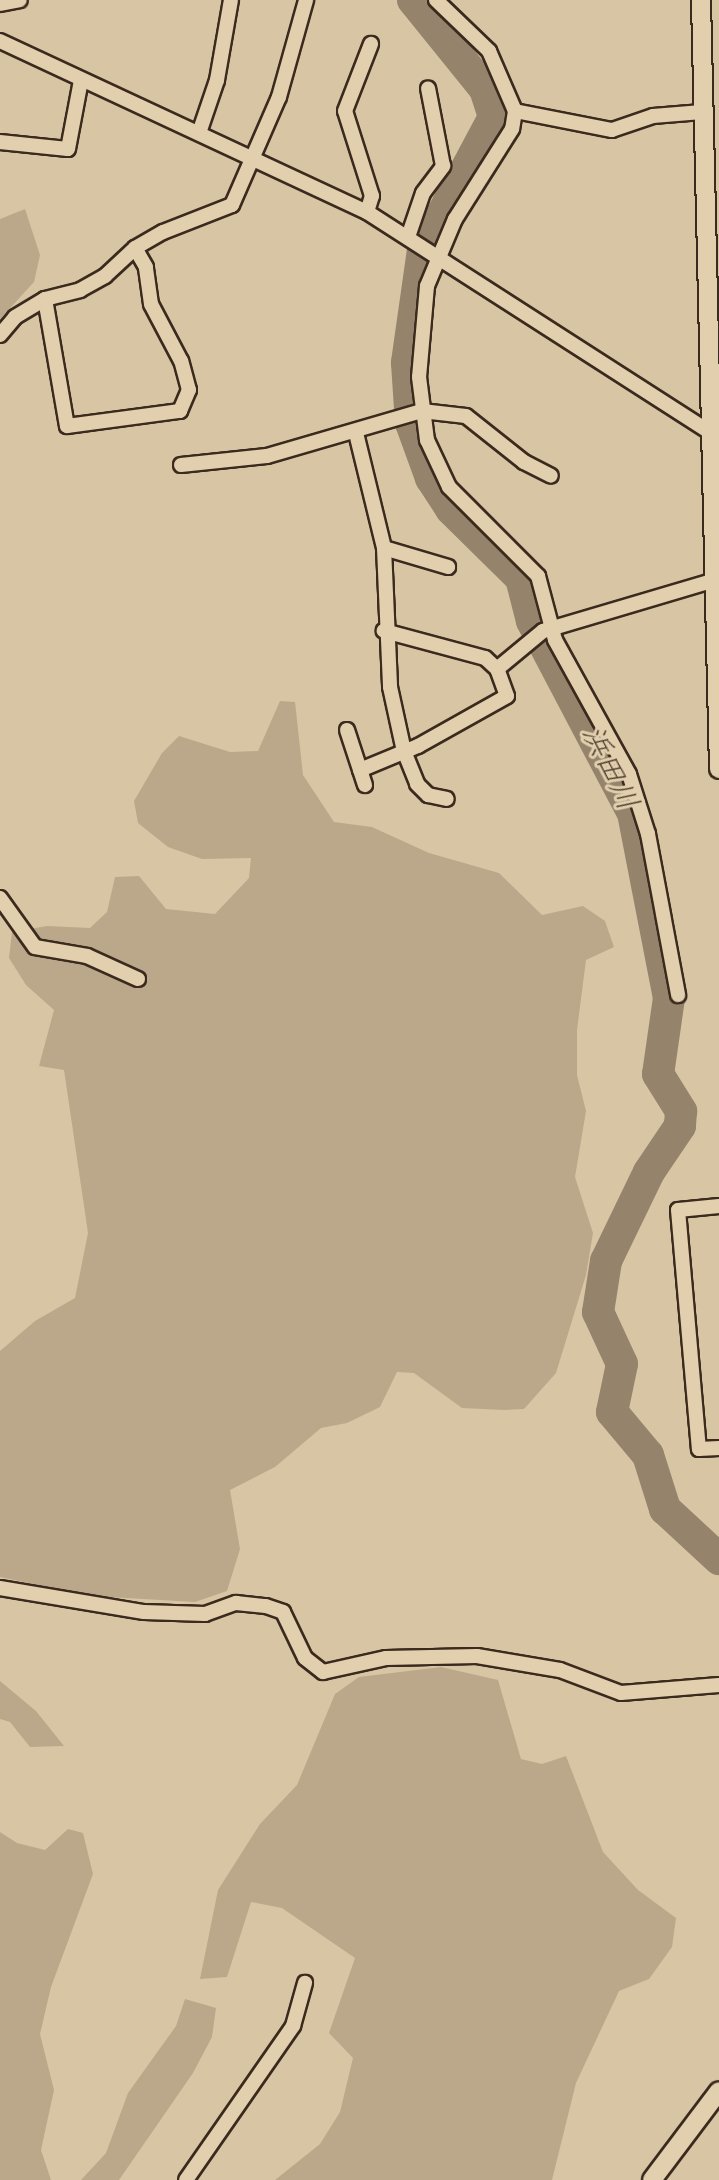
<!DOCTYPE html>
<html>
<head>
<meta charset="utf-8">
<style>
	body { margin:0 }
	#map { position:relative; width:719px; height:2180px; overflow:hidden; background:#d8c5a4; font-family:"Indie Flower","Klee One",sans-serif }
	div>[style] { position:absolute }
	.green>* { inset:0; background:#bba88b }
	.river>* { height:32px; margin:-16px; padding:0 16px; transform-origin:16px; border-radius:16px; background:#95836b }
	.roads { filter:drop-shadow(2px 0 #3b2a1e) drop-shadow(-2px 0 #3b2a1e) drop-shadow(0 2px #3b2a1e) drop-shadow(0 -2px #3b2a1e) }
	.street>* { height:14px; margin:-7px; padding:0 7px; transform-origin:7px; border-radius:7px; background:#e2cfad }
	.secondary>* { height:18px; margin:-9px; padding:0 9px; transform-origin:9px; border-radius:9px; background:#e2cfad }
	span { translate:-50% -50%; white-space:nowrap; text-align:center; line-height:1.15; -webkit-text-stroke:6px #e2cfad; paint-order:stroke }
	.water-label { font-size:30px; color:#4d3c2d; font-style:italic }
</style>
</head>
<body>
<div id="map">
	<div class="green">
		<div style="clip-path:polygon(25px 209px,40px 255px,34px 282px,0 319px,0 219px)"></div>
		<div style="clip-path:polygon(280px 701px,295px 702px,303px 775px,334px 822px,372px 827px,429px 853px,499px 873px,542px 915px,583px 906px,605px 921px,614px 947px,586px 960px,577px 1030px,577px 1075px,586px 1111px,575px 1177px,593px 1233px,586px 1275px,556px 1373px,524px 1409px,504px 1410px,462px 1408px,414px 1373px,397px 1372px,380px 1407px,347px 1423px,321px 1428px,275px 1467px,230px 1490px,240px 1549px,227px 1591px,195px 1602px,91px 1596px,0 1577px,0 1351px,35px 1321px,75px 1298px,88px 1233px,64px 1070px,39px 1066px,54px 1010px,26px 985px,9px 958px,12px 932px,47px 926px,90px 928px,107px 912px,115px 877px,139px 876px,166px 909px,215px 914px,249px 878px,251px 858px,202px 859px,168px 847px,138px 823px,134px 801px,162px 753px,179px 736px,230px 752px,258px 751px)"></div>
		<div style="clip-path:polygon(441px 1667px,498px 1680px,521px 1759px,542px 1764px,566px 1756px,603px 1852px,638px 1890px,676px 1918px,672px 1947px,649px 1979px,619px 1991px,576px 2083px,552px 2180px,275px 2180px,320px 2144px,340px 2112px,353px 2058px,329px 2033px,355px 1958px,282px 1908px,251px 1902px,227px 1977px,200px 1979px,218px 1890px,260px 1824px,297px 1785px,335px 1694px,359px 1677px)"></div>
		<div style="clip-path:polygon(0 1681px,36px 1711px,64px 1746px,30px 1747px,10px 1722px,0 1719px)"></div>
		<div style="clip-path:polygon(68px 1829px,83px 1833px,93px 1874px,51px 1987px,40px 2034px,54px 2090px,41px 2150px,51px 2180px,0 2180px,0 1832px,17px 1843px,45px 1850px)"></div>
		<div style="clip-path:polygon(185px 1999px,216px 2008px,212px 2037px,193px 2073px,119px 2180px,81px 2180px,106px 2153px,128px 2093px,176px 2026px)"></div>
	</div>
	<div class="river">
		<div style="left:413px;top:0;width:114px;rotate:51deg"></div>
		<div style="left:485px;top:89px;width:29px;rotate:72deg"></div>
		<div style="left:494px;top:117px;width:151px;rotate:118.1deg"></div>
		<div style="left:423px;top:250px;width:114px;rotate:98.1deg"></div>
		<div style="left:407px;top:363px;width:60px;rotate:86.2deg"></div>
		<div style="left:411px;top:423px;width:59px;rotate:70deg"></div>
		<div style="left:431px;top:478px;width:37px;rotate:57deg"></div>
		<div style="left:451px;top:509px;width:98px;rotate:44.6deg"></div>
		<div style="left:521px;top:578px;width:44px;rotate:75.7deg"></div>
		<div style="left:532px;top:621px;width:217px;rotate:62.3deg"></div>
		<div style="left:633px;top:813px;width:188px;rotate:79deg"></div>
		<div style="left:669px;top:998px;width:77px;rotate:98.2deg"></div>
		<div style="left:658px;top:1074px;width:44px;rotate:58.1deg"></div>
		<div style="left:681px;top:1111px;width:15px;rotate:94deg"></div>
		<div style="left:680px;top:1126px;width:55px;rotate:124deg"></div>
		<div style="left:649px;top:1172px;width:99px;rotate:115.8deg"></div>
		<div style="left:606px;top:1261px;width:52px;rotate:98.9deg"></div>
		<div style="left:598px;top:1312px;width:57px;rotate:65.2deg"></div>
		<div style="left:622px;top:1364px;width:49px;rotate:101.8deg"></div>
		<div style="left:612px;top:1412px;width:56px;rotate:50.1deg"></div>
		<div style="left:648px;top:1455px;width:57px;rotate:72.5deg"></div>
		<div style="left:665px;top:1509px;width:74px;rotate:42.8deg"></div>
	</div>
	<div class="roads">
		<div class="street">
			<div style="left:436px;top:0;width:74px;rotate:43.9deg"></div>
			<div style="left:489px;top:51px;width:65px;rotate:66.6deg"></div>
			<div style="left:515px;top:111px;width:18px;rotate:99deg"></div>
			<div style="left:512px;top:129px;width:107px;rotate:122.3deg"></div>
			<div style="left:455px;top:219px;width:73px;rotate:112.7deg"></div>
			<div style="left:427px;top:286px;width:91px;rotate:95deg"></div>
			<div style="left:419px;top:377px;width:64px;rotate:82.8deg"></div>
			<div style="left:427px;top:440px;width:52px;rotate:64.9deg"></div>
			<div style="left:449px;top:487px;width:126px;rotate:45deg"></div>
			<div style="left:538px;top:576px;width:66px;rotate:75.1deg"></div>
			<div style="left:555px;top:640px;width:153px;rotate:61.1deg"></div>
			<div style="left:629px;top:774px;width:63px;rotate:72.4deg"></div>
			<div style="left:648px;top:834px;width:164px;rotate:79.4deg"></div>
			<div style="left:0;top:4px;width:20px;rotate:-11deg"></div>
			<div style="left:0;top:41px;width:405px;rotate:25deg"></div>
			<div style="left:367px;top:212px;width:418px;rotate:32.7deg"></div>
			<div style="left:515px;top:111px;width:99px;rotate:11.1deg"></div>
			<div style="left:612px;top:130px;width:43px;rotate:-18.9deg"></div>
			<div style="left:653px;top:116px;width:49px;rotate:-4.7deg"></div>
			<div style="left:199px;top:133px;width:56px;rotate:-71.2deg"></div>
			<div style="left:217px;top:80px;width:81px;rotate:-80.1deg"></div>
			<div style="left:0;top:142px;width:68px;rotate:5.9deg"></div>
			<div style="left:68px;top:149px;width:70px;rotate:-79.3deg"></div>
			<div style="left:367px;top:212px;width:17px;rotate:-73deg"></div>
			<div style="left:372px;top:196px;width:89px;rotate:-107.6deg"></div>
			<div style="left:345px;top:111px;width:72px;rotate:-68.8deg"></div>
			<div style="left:408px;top:237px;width:46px;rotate:-71.2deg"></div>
			<div style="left:423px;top:193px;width:34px;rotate:-53deg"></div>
			<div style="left:443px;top:166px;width:79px;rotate:-100.9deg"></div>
			<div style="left:45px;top:299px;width:129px;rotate:80.2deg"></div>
			<div style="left:67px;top:426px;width:114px;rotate:-7.6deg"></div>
			<div style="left:180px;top:411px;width:23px;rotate:-67deg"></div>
			<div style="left:189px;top:390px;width:30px;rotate:-105deg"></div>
			<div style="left:181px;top:361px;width:64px;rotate:-117.8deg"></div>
			<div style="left:151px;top:304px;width:37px;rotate:-98deg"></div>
			<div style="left:146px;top:267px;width:22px;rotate:-120deg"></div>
			<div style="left:0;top:335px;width:23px;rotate:-50deg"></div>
			<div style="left:15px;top:317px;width:35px;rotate:-31deg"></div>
			<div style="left:45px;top:299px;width:36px;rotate:-14deg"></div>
			<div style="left:80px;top:290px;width:29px;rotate:-29deg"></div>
			<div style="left:105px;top:276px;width:41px;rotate:-43deg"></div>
			<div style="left:135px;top:248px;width:32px;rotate:-30deg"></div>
			<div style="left:163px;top:232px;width:74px;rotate:-21.4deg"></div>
			<div style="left:232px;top:205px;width:118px;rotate:-66.5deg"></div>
			<div style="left:279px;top:97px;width:101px;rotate:-74.4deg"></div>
			<div style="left:356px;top:433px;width:118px;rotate:76.3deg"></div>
			<div style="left:384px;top:548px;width:139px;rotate:87.5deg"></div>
			<div style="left:390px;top:687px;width:66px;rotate:77.7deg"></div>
			<div style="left:404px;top:751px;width:35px;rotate:68deg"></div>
			<div style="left:417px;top:784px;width:16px;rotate:45deg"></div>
			<div style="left:428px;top:795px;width:19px;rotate:12deg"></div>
			<div style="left:181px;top:465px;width:86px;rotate:-6deg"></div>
			<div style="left:267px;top:456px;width:161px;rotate:-16.2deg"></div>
			<div style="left:422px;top:411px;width:44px;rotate:6.5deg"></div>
			<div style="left:466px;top:416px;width:74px;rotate:38.4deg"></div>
			<div style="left:524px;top:462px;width:30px;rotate:27deg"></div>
			<div style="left:384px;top:548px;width:67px;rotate:16.5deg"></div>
			<div style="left:497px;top:669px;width:60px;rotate:-39.6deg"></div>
			<div style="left:543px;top:631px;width:179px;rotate:-16.5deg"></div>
			<div style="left:347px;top:730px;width:58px;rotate:71.9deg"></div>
			<div style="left:360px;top:770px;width:63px;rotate:-22.5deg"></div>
			<div style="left:418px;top:746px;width:102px;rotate:-29.3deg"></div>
			<div style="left:507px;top:696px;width:29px;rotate:-110deg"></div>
			<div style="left:497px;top:669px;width:16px;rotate:-137deg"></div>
			<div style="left:485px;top:658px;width:105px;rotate:-165deg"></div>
			<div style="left:0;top:898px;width:60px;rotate:54.5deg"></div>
			<div style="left:35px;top:947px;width:53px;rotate:9.8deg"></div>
			<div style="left:87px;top:956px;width:56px;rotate:24.3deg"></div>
			<div style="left:719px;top:1206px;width:41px;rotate:174.4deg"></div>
			<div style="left:678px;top:1210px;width:240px;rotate:85deg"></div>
			<div style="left:699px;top:1449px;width:20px;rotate:-3deg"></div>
			<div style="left:0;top:1588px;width:146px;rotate:9.5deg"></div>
			<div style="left:144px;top:1612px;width:61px;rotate:1.9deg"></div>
			<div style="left:205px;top:1614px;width:33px;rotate:-20deg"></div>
			<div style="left:236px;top:1603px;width:30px;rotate:6deg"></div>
			<div style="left:266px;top:1606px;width:18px;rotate:19deg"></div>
			<div style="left:283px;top:1612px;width:51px;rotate:64.4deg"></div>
			<div style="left:305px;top:1658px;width:23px;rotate:38deg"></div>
			<div style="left:323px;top:1672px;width:65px;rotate:-12.5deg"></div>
			<div style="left:386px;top:1658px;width:91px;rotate:-1.3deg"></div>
			<div style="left:477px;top:1656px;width:84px;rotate:9.6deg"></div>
			<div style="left:560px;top:1670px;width:65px;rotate:20.7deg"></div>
			<div style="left:621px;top:1693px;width:98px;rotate:-4.7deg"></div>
			<div style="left:186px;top:2180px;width:188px;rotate:-55.2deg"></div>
			<div style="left:293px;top:2026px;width:45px;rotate:-74.4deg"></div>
		</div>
		<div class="secondary">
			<div style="left:701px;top:0;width:769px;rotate:88.66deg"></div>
			<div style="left:652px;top:2180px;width:111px;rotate:-53deg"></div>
		</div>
	</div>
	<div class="water-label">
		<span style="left:608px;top:769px;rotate:64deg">浜田川</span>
	</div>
</div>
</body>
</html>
